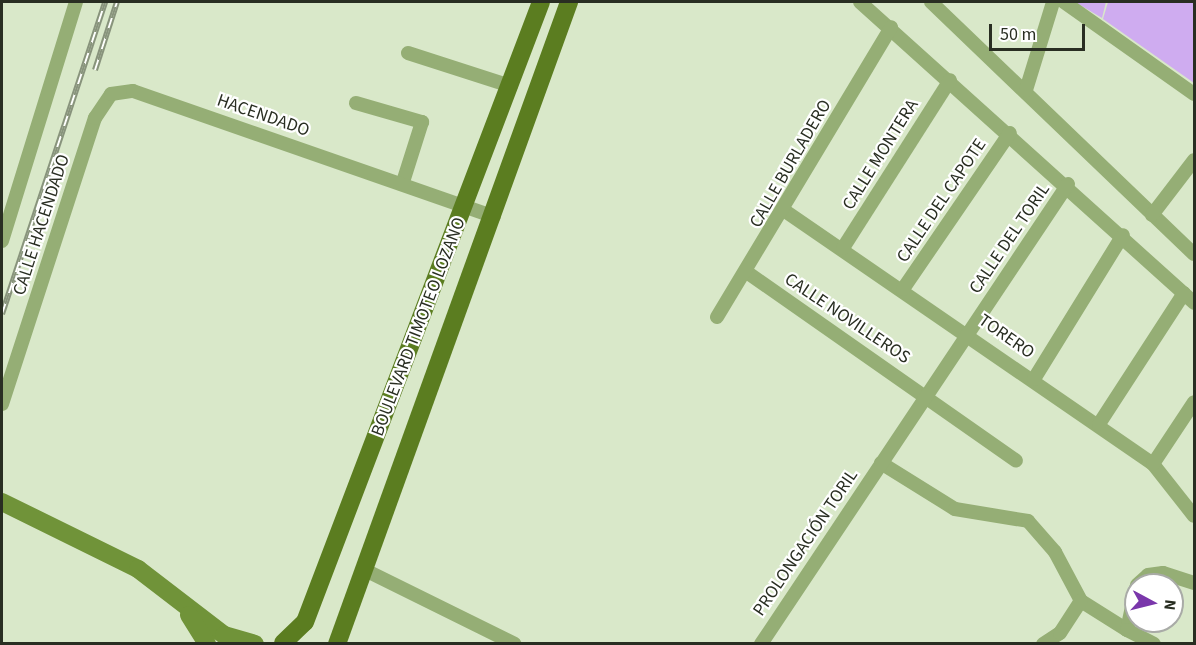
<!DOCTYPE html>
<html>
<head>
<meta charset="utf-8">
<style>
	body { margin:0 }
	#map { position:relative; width:1196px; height:645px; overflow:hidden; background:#d9e8c9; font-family:"Source Sans 3",sans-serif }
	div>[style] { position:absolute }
	.green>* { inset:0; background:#cfacf0 }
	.street>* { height:14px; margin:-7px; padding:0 7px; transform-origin:7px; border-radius:7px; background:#95ae75 }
	.secondary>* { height:18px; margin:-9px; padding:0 9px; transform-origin:9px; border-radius:9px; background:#709339 }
	.primary>* { height:18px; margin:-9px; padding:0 9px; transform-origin:9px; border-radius:9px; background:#5b7d20 }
	.rail>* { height:6px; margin-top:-3px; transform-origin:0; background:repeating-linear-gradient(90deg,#fff 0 11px,#88937c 0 22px); box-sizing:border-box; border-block:2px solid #88937c }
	span { translate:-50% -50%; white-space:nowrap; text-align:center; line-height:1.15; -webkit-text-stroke:4.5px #fff; paint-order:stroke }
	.street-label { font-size:18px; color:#292e22 }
	.frame { position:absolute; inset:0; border:3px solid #292e22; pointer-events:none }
	.north { position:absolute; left:1124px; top:573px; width:60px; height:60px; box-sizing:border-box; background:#fff; border:2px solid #a9aba7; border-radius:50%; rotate:97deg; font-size:16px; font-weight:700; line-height:24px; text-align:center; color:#292e22 }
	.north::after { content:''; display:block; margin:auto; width:21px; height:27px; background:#7a37ab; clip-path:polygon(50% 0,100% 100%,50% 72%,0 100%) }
	.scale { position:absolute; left:989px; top:24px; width:96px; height:27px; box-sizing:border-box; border:3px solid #292e22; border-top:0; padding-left:8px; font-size:18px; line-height:21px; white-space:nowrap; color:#292e22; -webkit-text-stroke:4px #fff; paint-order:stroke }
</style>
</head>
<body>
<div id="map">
	<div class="green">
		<div style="clip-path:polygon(1075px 2px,1106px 2px,1102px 18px)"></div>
		<div style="clip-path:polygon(1108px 2px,1194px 2px,1194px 83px,1103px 19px)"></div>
	</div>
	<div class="street">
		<div style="left:860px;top:2px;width:450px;rotate:42deg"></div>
		<div style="left:931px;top:2px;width:364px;rotate:43.8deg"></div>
		<div style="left:1064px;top:2px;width:159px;rotate:35.3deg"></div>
		<div style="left:408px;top:53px;width:108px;rotate:17.8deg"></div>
		<div style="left:1026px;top:90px;width:92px;rotate:-72.9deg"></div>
		<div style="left:356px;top:103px;width:69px;rotate:16.1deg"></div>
		<div style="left:422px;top:122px;width:63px;rotate:107.6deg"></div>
		<div style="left:785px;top:211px;width:447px;rotate:34.5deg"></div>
		<div style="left:1153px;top:464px;width:66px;rotate:51.7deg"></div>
		<div style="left:1152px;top:215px;width:69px;rotate:-52.6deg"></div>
		<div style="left:2px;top:241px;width:250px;rotate:-72.8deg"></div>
		<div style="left:843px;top:248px;width:199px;rotate:-57.5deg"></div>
		<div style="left:748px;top:273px;width:327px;rotate:35deg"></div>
		<div style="left:903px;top:289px;width:189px;rotate:-55.6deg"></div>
		<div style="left:717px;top:317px;width:338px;rotate:-59deg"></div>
		<div style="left:1034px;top:379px;width:169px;rotate:-58.3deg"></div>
		<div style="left:2px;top:404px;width:301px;rotate:-72deg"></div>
		<div style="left:95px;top:118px;width:29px;rotate:-56deg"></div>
		<div style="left:111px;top:94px;width:22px;rotate:-8deg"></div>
		<div style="left:133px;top:91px;width:382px;rotate:19.2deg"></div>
		<div style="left:1099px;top:424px;width:156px;rotate:-57deg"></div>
		<div style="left:881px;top:463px;width:87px;rotate:31.9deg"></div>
		<div style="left:955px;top:509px;width:74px;rotate:9.3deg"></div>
		<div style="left:1028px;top:521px;width:41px;rotate:48.9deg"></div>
		<div style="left:1055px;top:552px;width:55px;rotate:62deg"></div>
		<div style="left:1081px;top:601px;width:54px;rotate:32.2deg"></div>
		<div style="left:1127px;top:630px;width:43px;rotate:-77.9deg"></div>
		<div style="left:1153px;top:464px;width:74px;rotate:-56.5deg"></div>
		<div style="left:363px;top:569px;width:169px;rotate:26.3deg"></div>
		<div style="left:1137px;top:585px;width:15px;rotate:-42deg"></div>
		<div style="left:1148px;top:575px;width:15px;rotate:-8deg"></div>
		<div style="left:1163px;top:573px;width:33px;rotate:18deg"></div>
		<div style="left:1127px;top:630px;width:30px;rotate:27deg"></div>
		<div style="left:761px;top:644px;width:553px;rotate:-56.28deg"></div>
		<div style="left:1043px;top:644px;width:20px;rotate:-33deg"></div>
		<div style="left:1060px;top:633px;width:38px;rotate:-57deg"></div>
	</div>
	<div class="secondary">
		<div style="left:2px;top:502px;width:152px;rotate:26.2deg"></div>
		<div style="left:138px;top:569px;width:108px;rotate:37.5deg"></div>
		<div style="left:224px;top:635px;width:32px;rotate:16deg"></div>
		<div style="left:189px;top:615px;width:34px;rotate:58deg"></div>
	</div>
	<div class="primary">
		<div style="left:283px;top:643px;width:30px;rotate:-44deg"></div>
		<div style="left:305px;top:622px;width:663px;rotate:-69.16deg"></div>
		<div style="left:337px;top:644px;width:683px;rotate:-70.13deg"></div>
	</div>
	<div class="rail">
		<div style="left:95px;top:70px;width:71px;rotate:-72.1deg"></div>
		<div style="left:2px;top:314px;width:329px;rotate:-71.7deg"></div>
	</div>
	<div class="street-label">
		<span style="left:263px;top:116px;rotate:19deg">HACENDADO</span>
		<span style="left:881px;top:155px;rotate:-58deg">CALLE MONTERA</span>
		<span style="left:791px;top:164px;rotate:-60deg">CALLE BURLADERO</span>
		<span style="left:942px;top:201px;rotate:-56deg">CALLE DEL CAPOTE</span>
		<span style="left:42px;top:225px;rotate:-72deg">CALLE HACENDADO</span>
		<span style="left:1010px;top:239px;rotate:-56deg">CALLE DEL TORIL</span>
		<span style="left:847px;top:319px;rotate:34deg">CALLE NOVILLEROS</span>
		<span style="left:419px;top:327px;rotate:-69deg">BOULEVARD TIMOTEO LOZANO</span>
		<span style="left:1006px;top:337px;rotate:35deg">TORERO</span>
		<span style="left:806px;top:543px;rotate:-56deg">PROLONGACIÓN TORIL</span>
	</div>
	<div class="frame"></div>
	<div class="north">N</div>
	<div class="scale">50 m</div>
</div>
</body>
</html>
